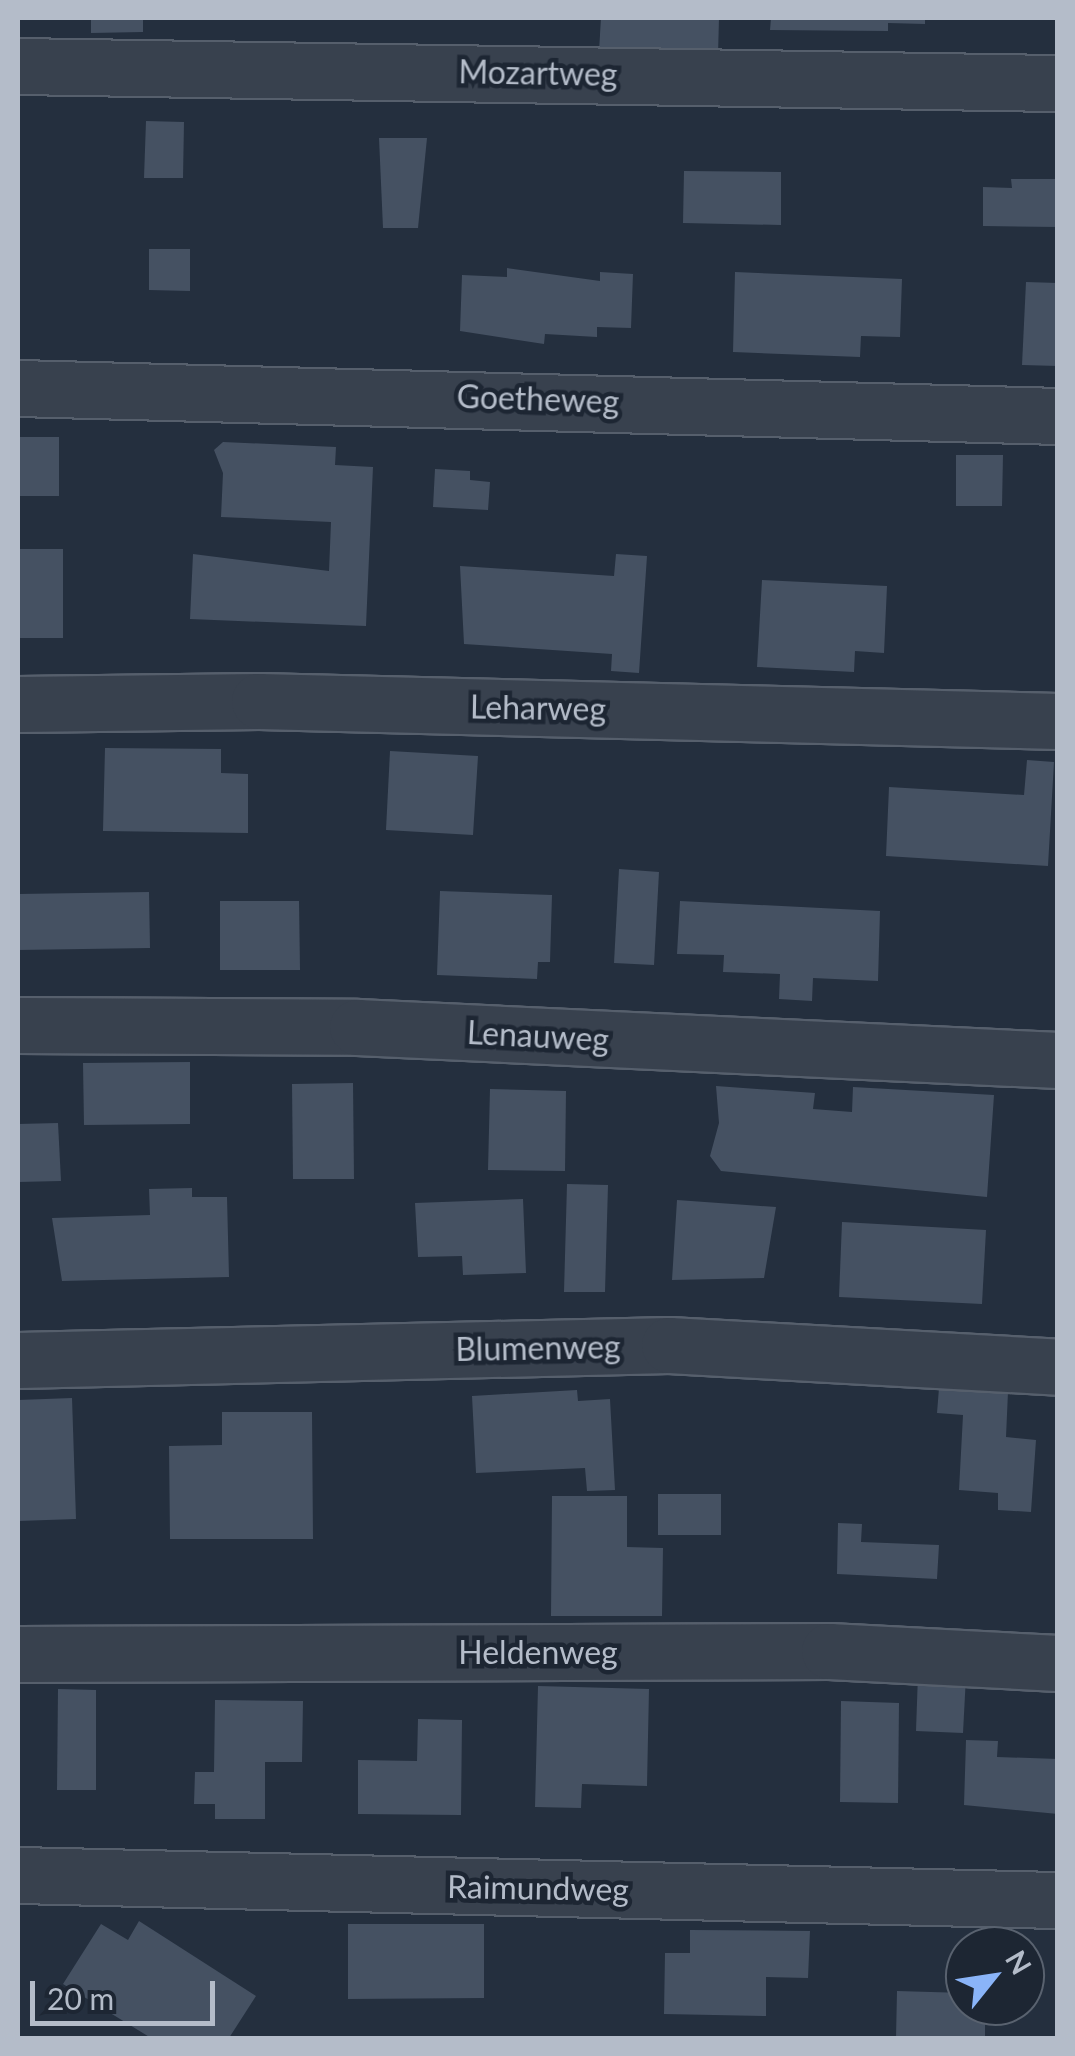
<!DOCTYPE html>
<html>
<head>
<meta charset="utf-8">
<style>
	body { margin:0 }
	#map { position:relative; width:1075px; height:2056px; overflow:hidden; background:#242f3e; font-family:Lato,sans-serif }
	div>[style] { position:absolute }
	.building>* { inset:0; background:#455162 }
	.roads { filter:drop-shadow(2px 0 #565f6c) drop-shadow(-2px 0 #565f6c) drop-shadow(0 2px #565f6c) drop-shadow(0 -2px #565f6c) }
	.street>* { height:55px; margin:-27.5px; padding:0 27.5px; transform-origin:27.5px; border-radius:27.5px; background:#38414e }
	span { translate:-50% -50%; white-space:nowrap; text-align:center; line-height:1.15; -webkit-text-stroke:9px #1d2633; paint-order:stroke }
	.street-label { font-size:32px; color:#b4bcc9 }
	.frame { position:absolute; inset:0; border:20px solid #b4bcc9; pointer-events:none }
	.north { position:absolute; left:945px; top:1926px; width:100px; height:100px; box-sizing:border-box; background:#1d2633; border:2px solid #59626f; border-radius:50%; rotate:60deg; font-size:28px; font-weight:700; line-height:40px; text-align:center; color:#b4bcc9 }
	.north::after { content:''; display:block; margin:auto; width:35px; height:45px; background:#8ab4f8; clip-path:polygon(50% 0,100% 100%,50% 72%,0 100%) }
	.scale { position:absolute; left:30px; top:1981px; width:185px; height:45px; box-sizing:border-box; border:5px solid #b4bcc9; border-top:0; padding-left:12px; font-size:30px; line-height:35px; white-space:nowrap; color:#b4bcc9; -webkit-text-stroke:8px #1d2633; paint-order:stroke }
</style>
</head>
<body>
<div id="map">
	<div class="building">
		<div style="clip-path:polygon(91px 18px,143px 18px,143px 32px,91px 33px)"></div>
		<div style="clip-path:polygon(601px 18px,719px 18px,718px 55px,599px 51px)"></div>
		<div style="clip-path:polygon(771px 18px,925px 18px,925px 24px,888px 23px,888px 31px,770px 30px)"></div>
		<div style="clip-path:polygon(146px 121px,184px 122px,183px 178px,144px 178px)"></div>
		<div style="clip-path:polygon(379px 138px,427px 138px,418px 228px,383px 228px)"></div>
		<div style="clip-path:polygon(684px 171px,781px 172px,781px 225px,683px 223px)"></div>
		<div style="clip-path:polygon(1011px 179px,1058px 179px,1058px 227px,983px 226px,983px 187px,1012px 188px)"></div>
		<div style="clip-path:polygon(149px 249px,190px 249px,190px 291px,149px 290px)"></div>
		<div style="clip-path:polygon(507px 268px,600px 281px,600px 272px,633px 274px,631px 328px,597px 327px,597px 337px,545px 334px,544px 344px,460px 331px,462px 275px,507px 277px)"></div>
		<div style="clip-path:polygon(735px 272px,902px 279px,900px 337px,861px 336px,860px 357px,733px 352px)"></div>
		<div style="clip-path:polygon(1026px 282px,1058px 283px,1058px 366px,1022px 365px)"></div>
		<div style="clip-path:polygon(18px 437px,59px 437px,59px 496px,18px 496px)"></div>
		<div style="clip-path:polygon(223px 442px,336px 447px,335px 465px,373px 467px,366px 626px,190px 619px,193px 554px,329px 571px,331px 522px,221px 517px,223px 473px,214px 450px)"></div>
		<div style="clip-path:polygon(956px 455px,1003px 455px,1002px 506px,956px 506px)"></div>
		<div style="clip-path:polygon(435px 469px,470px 471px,470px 480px,490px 482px,488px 510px,433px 507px)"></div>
		<div style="clip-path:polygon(18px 549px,63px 549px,63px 638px,18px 638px)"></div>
		<div style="clip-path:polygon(616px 554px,647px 556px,639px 673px,611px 671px,612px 654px,464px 644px,460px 566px,614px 576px)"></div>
		<div style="clip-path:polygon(762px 580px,887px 586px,884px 653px,855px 651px,854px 672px,757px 667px)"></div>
		<div style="clip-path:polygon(105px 748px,221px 749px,221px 773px,248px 774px,248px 833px,103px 831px)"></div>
		<div style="clip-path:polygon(390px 751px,478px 756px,473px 835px,386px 830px)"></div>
		<div style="clip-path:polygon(1027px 760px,1054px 762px,1048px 866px,886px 856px,889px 787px,1024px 795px)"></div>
		<div style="clip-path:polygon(619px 869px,659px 872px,654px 965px,614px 963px)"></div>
		<div style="clip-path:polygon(440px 891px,552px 895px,550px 962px,538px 962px,537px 979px,437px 975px)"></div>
		<div style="clip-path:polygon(149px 892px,150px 948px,18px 950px,18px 894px)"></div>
		<div style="clip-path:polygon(220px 901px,299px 901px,300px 970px,220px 970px)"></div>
		<div style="clip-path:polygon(680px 901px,880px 911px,878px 981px,813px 978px,812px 1001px,779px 999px,780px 974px,723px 972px,724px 955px,677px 954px)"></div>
		<div style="clip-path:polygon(190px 1062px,190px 1124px,84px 1125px,83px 1063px)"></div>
		<div style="clip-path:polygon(353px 1083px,354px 1179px,293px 1179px,292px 1084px)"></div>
		<div style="clip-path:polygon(716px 1086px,815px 1093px,813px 1109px,852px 1112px,853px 1087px,994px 1095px,987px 1197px,721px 1171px,710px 1156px,719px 1123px)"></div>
		<div style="clip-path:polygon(490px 1089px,566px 1091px,565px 1171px,488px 1170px)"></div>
		<div style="clip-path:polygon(58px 1123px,61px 1181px,18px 1182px,18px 1124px)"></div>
		<div style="clip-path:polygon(567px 1184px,608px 1185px,605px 1292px,564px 1292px)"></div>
		<div style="clip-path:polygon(192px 1188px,192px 1197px,227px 1197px,229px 1277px,62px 1281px,52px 1218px,150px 1215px,149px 1189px)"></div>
		<div style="clip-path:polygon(523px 1199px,526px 1273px,463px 1275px,462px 1256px,418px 1257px,415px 1203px)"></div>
		<div style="clip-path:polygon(677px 1200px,776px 1207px,764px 1278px,672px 1280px)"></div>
		<div style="clip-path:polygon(842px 1222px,986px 1230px,982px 1304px,839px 1297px)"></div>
		<div style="clip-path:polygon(939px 1388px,1008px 1392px,1006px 1437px,1036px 1440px,1031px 1512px,998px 1510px,998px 1493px,959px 1490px,963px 1415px,937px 1413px)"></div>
		<div style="clip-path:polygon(577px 1390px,578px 1401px,610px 1399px,615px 1490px,587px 1491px,585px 1468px,476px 1473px,472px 1396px)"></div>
		<div style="clip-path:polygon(72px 1398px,76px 1519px,18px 1521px,18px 1400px)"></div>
		<div style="clip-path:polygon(222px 1412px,312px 1412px,313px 1539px,170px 1539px,169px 1446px,222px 1445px)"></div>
		<div style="clip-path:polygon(658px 1494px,721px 1494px,721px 1535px,658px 1535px)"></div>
		<div style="clip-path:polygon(552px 1496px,627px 1496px,627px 1547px,663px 1548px,662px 1616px,551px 1616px)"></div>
		<div style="clip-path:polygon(838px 1523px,862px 1524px,861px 1542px,939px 1545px,937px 1579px,837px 1574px)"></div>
		<div style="clip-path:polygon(918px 1674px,966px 1676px,963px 1733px,916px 1731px)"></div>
		<div style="clip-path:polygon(538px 1686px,649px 1689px,647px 1786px,582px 1784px,581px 1808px,535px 1807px)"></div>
		<div style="clip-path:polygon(58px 1689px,96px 1690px,96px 1790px,57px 1790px)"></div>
		<div style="clip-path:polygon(215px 1700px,303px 1701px,302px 1762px,265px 1762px,265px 1819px,215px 1819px,215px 1804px,194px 1804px,195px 1772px,214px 1772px)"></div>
		<div style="clip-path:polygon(841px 1701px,899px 1703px,898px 1803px,840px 1802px)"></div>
		<div style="clip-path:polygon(418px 1719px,462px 1720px,461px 1815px,358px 1814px,358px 1760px,417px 1761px)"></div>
		<div style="clip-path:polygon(966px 1740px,998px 1741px,997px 1757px,1058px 1759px,1058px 1814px,964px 1805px)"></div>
		<div style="clip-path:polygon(139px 1921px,256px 1996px,229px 2038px,151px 2038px,63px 1984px,101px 1924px,128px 1940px)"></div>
		<div style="clip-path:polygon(348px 1924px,484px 1924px,484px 1998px,348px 1999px)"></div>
		<div style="clip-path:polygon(690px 1930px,810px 1931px,808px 1978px,766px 1977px,766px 2016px,664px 2014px,665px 1953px,690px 1953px)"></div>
		<div style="clip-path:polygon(897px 1991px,965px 1993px,965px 2006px,985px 2006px,985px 2038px,896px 2038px)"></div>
	</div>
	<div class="roads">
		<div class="street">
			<div style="left:18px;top:66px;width:1040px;rotate:0.94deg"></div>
			<div style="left:18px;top:388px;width:1040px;rotate:1.54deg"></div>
			<div style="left:18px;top:704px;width:241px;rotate:-0.7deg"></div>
			<div style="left:259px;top:701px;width:799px;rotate:1.43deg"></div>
			<div style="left:18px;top:1025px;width:339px;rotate:0.3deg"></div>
			<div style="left:357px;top:1027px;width:702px;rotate:2.7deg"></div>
			<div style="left:18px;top:1360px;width:651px;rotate:-1.32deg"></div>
			<div style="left:669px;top:1345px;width:390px;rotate:3.2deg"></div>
			<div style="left:18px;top:1654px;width:811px;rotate:-0.21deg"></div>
			<div style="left:829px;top:1651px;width:229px;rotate:3deg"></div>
			<div style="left:18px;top:1875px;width:1040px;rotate:1.38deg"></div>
		</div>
	</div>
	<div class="street-label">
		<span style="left:538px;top:73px;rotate:1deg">Mozartweg</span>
		<span style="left:538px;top:399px;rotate:2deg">Goetheweg</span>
		<span style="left:538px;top:708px;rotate:1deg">Leharweg</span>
		<span style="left:538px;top:1036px;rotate:3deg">Lenauweg</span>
		<span style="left:538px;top:1348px;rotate:-1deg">Blumenweg</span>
		<span style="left:538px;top:1652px">Heldenweg</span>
		<span style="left:538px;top:1888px;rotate:1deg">Raimundweg</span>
	</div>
	<div class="frame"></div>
	<div class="north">N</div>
	<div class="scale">20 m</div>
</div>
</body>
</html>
